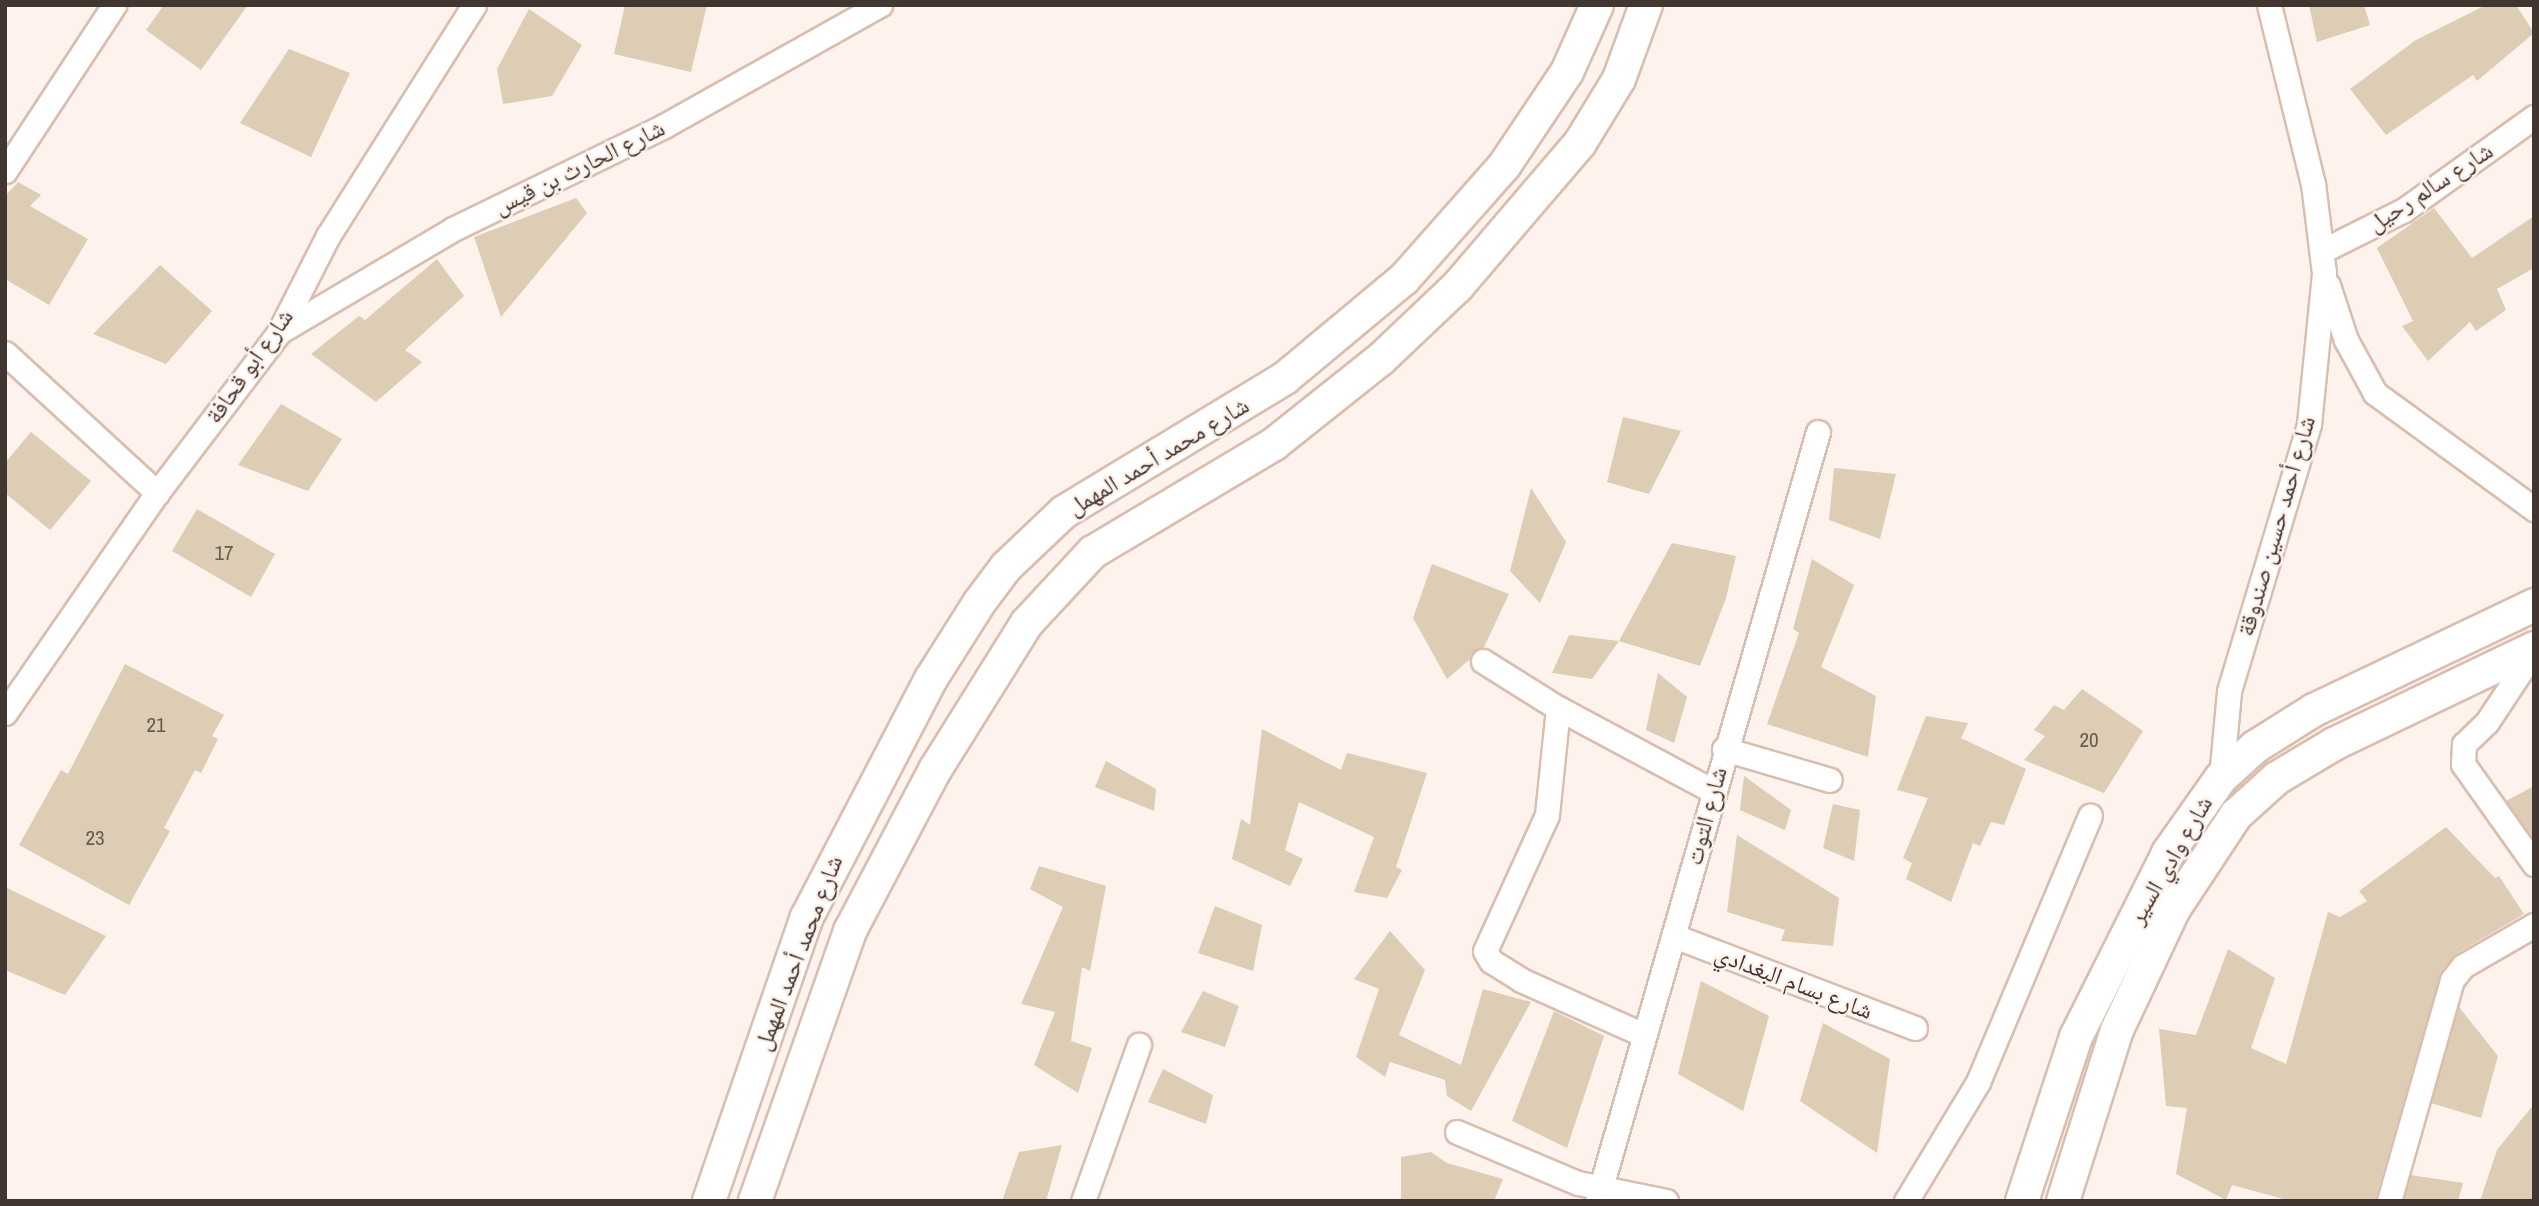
<!DOCTYPE html>
<html>
<head>
<meta charset="utf-8">
<style>
	body { margin:0 }
	#map { position:relative; width:2539px; height:1206px; overflow:hidden; background:#fdf2ec; font-family:"Archivo Narrow","Noto Naskh Arabic",sans-serif }
	div>[style] { position:absolute }
	.building>* { inset:0; background:#ddcdb5 }
	.roads { filter:drop-shadow(2px 0 #d9beaf) drop-shadow(-2px 0 #d9beaf) drop-shadow(0 2px #d9beaf) drop-shadow(0 -2px #d9beaf) }
	.minor>* { height:23px; margin:-11.5px; padding:0 11.5px; transform-origin:11.5px; border-radius:11.5px; background:#fff }
	.secondary>* { height:32px; margin:-16px; padding:0 16px; transform-origin:16px; border-radius:16px; background:#fff }
	span { translate:-50% -50%; white-space:nowrap; text-align:center; line-height:1.15; -webkit-text-stroke:5px #fdf2ec; paint-order:stroke }
	.number-label { font-size:21px; color:#685c51 }
	.number-label span { -webkit-text-stroke-width:0 }
	.street-label { font-size:24px; color:#413630 }
	.frame { position:absolute; inset:0; border:7px solid #413630; pointer-events:none }
</style>
</head>
<body>
<div id="map">
	<div class="building">
		<div style="clip-path:polygon(164px 5px,248px 5px,201px 70px,146px 30px)"></div>
		<div style="clip-path:polygon(625px 5px,707px 5px,691px 72px,614px 54px)"></div>
		<div style="clip-path:polygon(2309px 5px,2364px 5px,2370px 25px,2317px 42px)"></div>
		<div style="clip-path:polygon(2486px 5px,2516px 5px,2534px 33px,2477px 81px,2473px 75px,2386px 135px,2350px 89px,2416px 40px)"></div>
		<div style="clip-path:polygon(529px 9px,582px 45px,552px 96px,503px 104px,497px 69px)"></div>
		<div style="clip-path:polygon(289px 49px,350px 73px,311px 157px,240px 123px)"></div>
		<div style="clip-path:polygon(18px 182px,41px 195px,30px 206px,88px 239px,49px 305px,5px 279px,5px 196px)"></div>
		<div style="clip-path:polygon(576px 198px,587px 213px,501px 317px,474px 237px)"></div>
		<div style="clip-path:polygon(2434px 208px,2472px 258px,2534px 216px,2534px 268px,2497px 289px,2506px 310px,2476px 331px,2470px 322px,2428px 361px,2402px 326px,2413px 321px,2377px 248px)"></div>
		<div style="clip-path:polygon(437px 259px,464px 296px,405px 350px,422px 362px,376px 402px,311px 354px,359px 316px,365px 320px)"></div>
		<div style="clip-path:polygon(160px 265px,212px 311px,166px 364px,93px 334px)"></div>
		<div style="clip-path:polygon(281px 404px,342px 439px,308px 491px,238px 465px)"></div>
		<div style="clip-path:polygon(1623px 417px,1681px 431px,1649px 494px,1607px 482px)"></div>
		<div style="clip-path:polygon(31px 432px,91px 481px,50px 530px,5px 493px,5px 463px)"></div>
		<div style="clip-path:polygon(1834px 468px,1896px 474px,1880px 539px,1829px 520px)"></div>
		<div style="clip-path:polygon(1531px 488px,1566px 542px,1540px 603px,1510px 571px)"></div>
		<div style="clip-path:polygon(197px 509px,275px 554px,251px 597px,172px 551px)"></div>
		<div style="clip-path:polygon(1672px 543px,1736px 556px,1726px 598px,1700px 666px,1619px 641px)"></div>
		<div style="clip-path:polygon(1812px 559px,1854px 585px,1821px 667px,1876px 696px,1868px 757px,1767px 724px,1799px 633px,1793px 629px)"></div>
		<div style="clip-path:polygon(1432px 564px,1509px 594px,1484px 647px,1447px 679px,1413px 618px)"></div>
		<div style="clip-path:polygon(1569px 635px,1619px 641px,1592px 679px,1552px 673px)"></div>
		<div style="clip-path:polygon(125px 664px,224px 715px,212px 736px,218px 739px,201px 773px,195px 770px,164px 828px,170px 831px,129px 905px,19px 845px,61px 770px,68px 774px)"></div>
		<div style="clip-path:polygon(1658px 673px,1687px 697px,1674px 743px,1646px 730px)"></div>
		<div style="clip-path:polygon(2082px 689px,2143px 731px,2104px 793px,2024px 760px,2045px 736px,2034px 730px,2054px 705px,2064px 710px)"></div>
		<div style="clip-path:polygon(1926px 716px,1968px 723px,1961px 738px,2026px 769px,2004px 825px,1991px 822px,1980px 846px,1973px 843px,1951px 902px,1906px 879px,1912px 863px,1903px 858px,1928px 798px,1897px 790px)"></div>
		<div style="clip-path:polygon(1262px 729px,1341px 770px,1347px 753px,1427px 773px,1396px 867px,1402px 870px,1387px 898px,1354px 892px,1374px 837px,1299px 802px,1285px 850px,1303px 859px,1290px 886px,1232px 859px,1241px 819px,1250px 825px)"></div>
		<div style="clip-path:polygon(1106px 761px,1156px 789px,1154px 811px,1095px 787px)"></div>
		<div style="clip-path:polygon(1744px 776px,1791px 810px,1785px 830px,1740px 810px)"></div>
		<div style="clip-path:polygon(2534px 786px,2534px 839px,2506px 801px)"></div>
		<div style="clip-path:polygon(1833px 804px,1860px 810px,1854px 861px,1823px 848px)"></div>
		<div style="clip-path:polygon(2446px 827px,2495px 878px,2499px 876px,2524px 914px,2456px 954px,2441px 972px,2375px 1201px,2291px 1201px,2232px 1185px,2226px 1200px,2176px 1174px,2187px 1108px,2166px 1106px,2159px 1029px,2196px 1035px,2228px 949px,2275px 978px,2251px 1048px,2286px 1064px,2328px 912px,2340px 917px,2367px 901px,2359px 891px)"></div>
		<div style="clip-path:polygon(1737px 835px,1839px 898px,1833px 946px,1781px 941px,1785px 930px,1727px 912px)"></div>
		<div style="clip-path:polygon(1039px 866px,1106px 886px,1090px 971px,1082px 967px,1071px 1041px,1092px 1048px,1078px 1093px,1034px 1065px,1055px 1012px,1021px 1004px,1063px 907px,1030px 889px)"></div>
		<div style="clip-path:polygon(5px 887px,106px 936px,65px 995px,5px 970px)"></div>
		<div style="clip-path:polygon(1215px 906px,1262px 925px,1253px 971px,1198px 953px)"></div>
		<div style="clip-path:polygon(1390px 931px,1425px 970px,1399px 1035px,1461px 1065px,1483px 989px,1531px 1002px,1471px 1111px,1447px 1096px,1445px 1080px,1390px 1062px,1385px 1077px,1356px 1057px,1379px 989px,1354px 979px)"></div>
		<div style="clip-path:polygon(1701px 981px,1769px 1016px,1743px 1111px,1678px 1074px)"></div>
		<div style="clip-path:polygon(1203px 991px,1239px 1006px,1225px 1047px,1181px 1032px)"></div>
		<div style="clip-path:polygon(2459px 1007px,2498px 1056px,2481px 1118px,2431px 1103px)"></div>
		<div style="clip-path:polygon(1554px 1011px,1604px 1036px,1567px 1148px,1512px 1121px)"></div>
		<div style="clip-path:polygon(1823px 1023px,1890px 1059px,1877px 1153px,1800px 1101px)"></div>
		<div style="clip-path:polygon(1163px 1069px,1213px 1095px,1206px 1124px,1148px 1102px)"></div>
		<div style="clip-path:polygon(2534px 1104px,2534px 1201px,2480px 1201px,2497px 1150px)"></div>
		<div style="clip-path:polygon(1062px 1145px,1046px 1201px,1002px 1201px,1019px 1152px)"></div>
		<div style="clip-path:polygon(1431px 1152px,1447px 1163px,1503px 1179px,1494px 1201px,1401px 1201px,1401px 1157px)"></div>
		<div style="clip-path:polygon(2411px 1175px,2463px 1183px,2458px 1201px,2404px 1201px)"></div>
	</div>
	<div class="roads">
		<div class="minor">
			<div style="left:5px;top:171px;width:199px;rotate:-56.7deg"></div>
			<div style="left:2322px;top:251px;width:92px;rotate:-26.6deg"></div>
			<div style="left:2404px;top:210px;width:160px;rotate:-35.6deg"></div>
			<div style="left:2328px;top:285px;width:58px;rotate:71.9deg"></div>
			<div style="left:2346px;top:340px;width:60px;rotate:61.3deg"></div>
			<div style="left:2375px;top:393px;width:197px;rotate:36.1deg"></div>
			<div style="left:279px;top:332px;width:202px;rotate:-30.6deg"></div>
			<div style="left:453px;top:229px;width:235px;rotate:-26deg"></div>
			<div style="left:664px;top:126px;width:248px;rotate:-29.3deg"></div>
			<div style="left:5px;top:353px;width:207px;rotate:42.6deg"></div>
			<div style="left:2534px;top:651px;width:85px;rotate:123.5deg"></div>
			<div style="left:2487px;top:722px;width:32px;rotate:136deg"></div>
			<div style="left:2464px;top:744px;width:20px;rotate:93deg"></div>
			<div style="left:2463px;top:764px;width:123px;rotate:54.6deg"></div>
			<div style="left:1483px;top:661px;width:89px;rotate:32.1deg"></div>
			<div style="left:1558px;top:708px;width:176px;rotate:28.2deg"></div>
			<div style="left:1558px;top:708px;width:108px;rotate:95.9deg"></div>
			<div style="left:1547px;top:815px;width:149px;rotate:114.5deg"></div>
			<div style="left:1485px;top:951px;width:12px;rotate:59deg"></div>
			<div style="left:1491px;top:961px;width:36px;rotate:32deg"></div>
			<div style="left:1521px;top:980px;width:135px;rotate:24.1deg"></div>
			<div style="left:5px;top:713px;width:267px;rotate:-55.4deg"></div>
			<div style="left:157px;top:493px;width:202px;rotate:-52.8deg"></div>
			<div style="left:279px;top:332px;width:108px;rotate:-63deg"></div>
			<div style="left:328px;top:236px;width:273px;rotate:-57.7deg"></div>
			<div style="left:1724px;top:749px;width:110px;rotate:16.3deg"></div>
			<div style="left:2221px;top:778px;width:87px;rotate:-84.7deg"></div>
			<div style="left:2229px;top:691px;width:279px;rotate:-73.3deg"></div>
			<div style="left:2309px;top:424px;width:152px;rotate:-84.3deg"></div>
			<div style="left:2324px;top:273px;width:90px;rotate:-97deg"></div>
			<div style="left:2313px;top:184px;width:184px;rotate:-103.8deg"></div>
			<div style="left:1674px;top:936px;width:258px;rotate:20.9deg"></div>
			<div style="left:1457px;top:1132px;width:131px;rotate:22.9deg"></div>
			<div style="left:1578px;top:1183px;width:90px;rotate:11.6deg"></div>
			<div style="left:1083px;top:1201px;width:166px;rotate:-70.3deg"></div>
			<div style="left:1597px;top:1201px;width:800px;rotate:-73.97deg"></div>
			<div style="left:1906px;top:1201px;width:139px;rotate:-58.8deg"></div>
			<div style="left:1978px;top:1082px;width:289px;rotate:-67.2deg"></div>
			<div style="left:2389px;top:1201px;width:230px;rotate:-74.1deg"></div>
			<div style="left:2452px;top:980px;width:18px;rotate:-52deg"></div>
			<div style="left:2463px;top:966px;width:82px;rotate:-30deg"></div>
		</div>
		<div class="secondary">
			<div style="left:709px;top:1201px;width:300px;rotate:-71deg"></div>
			<div style="left:807px;top:917px;width:268px;rotate:-62.5deg"></div>
			<div style="left:931px;top:679px;width:90px;rotate:-57.7deg"></div>
			<div style="left:979px;top:603px;width:45px;rotate:-53.1deg"></div>
			<div style="left:1006px;top:567px;width:80px;rotate:-43.5deg"></div>
			<div style="left:1064px;top:512px;width:258px;rotate:-31.2deg"></div>
			<div style="left:1285px;top:378px;width:155px;rotate:-39.8deg"></div>
			<div style="left:1404px;top:279px;width:151px;rotate:-48.5deg"></div>
			<div style="left:1504px;top:166px;width:113px;rotate:-56.2deg"></div>
			<div style="left:1567px;top:72px;width:73px;rotate:-65.9deg"></div>
			<div style="left:755px;top:1201px;width:286px;rotate:-70.6deg"></div>
			<div style="left:850px;top:931px;width:182px;rotate:-62.2deg"></div>
			<div style="left:935px;top:770px;width:173px;rotate:-58deg"></div>
			<div style="left:1027px;top:623px;width:97px;rotate:-47.1deg"></div>
			<div style="left:1093px;top:552px;width:211px;rotate:-30.8deg"></div>
			<div style="left:1274px;top:444px;width:137px;rotate:-38.5deg"></div>
			<div style="left:1381px;top:359px;width:105px;rotate:-43.5deg"></div>
			<div style="left:1457px;top:287px;width:189px;rotate:-49.5deg"></div>
			<div style="left:1580px;top:143px;width:75px;rotate:-58.6deg"></div>
			<div style="left:1619px;top:79px;width:79px;rotate:-70deg"></div>
			<div style="left:2022px;top:1201px;width:173px;rotate:-71.8deg"></div>
			<div style="left:2076px;top:1037px;width:206px;rotate:-63.4deg"></div>
			<div style="left:2168px;top:853px;width:92px;rotate:-54.8deg"></div>
			<div style="left:2221px;top:778px;width:46px;rotate:-42.4deg"></div>
			<div style="left:2255px;top:747px;width:70px;rotate:-32.1deg"></div>
			<div style="left:2314px;top:710px;width:244px;rotate:-25.5deg"></div>
			<div style="left:2063px;top:1201px;width:179px;rotate:-72.5deg"></div>
			<div style="left:2117px;top:1030px;width:134px;rotate:-64.8deg"></div>
			<div style="left:2174px;top:909px;width:113px;rotate:-56.6deg"></div>
			<div style="left:2236px;top:815px;width:55px;rotate:-42.1deg"></div>
			<div style="left:2277px;top:778px;width:66px;rotate:-30.8deg"></div>
			<div style="left:2334px;top:744px;width:222px;rotate:-25.6deg"></div>
		</div>
	</div>
	<div class="number-label">
		<span style="left:224px;top:553px">17</span>
		<span style="left:156px;top:725px">21</span>
		<span style="left:2089px;top:740px">20</span>
		<span style="left:95px;top:838px">23</span>
	</div>
	<div class="street-label">
		<span style="left:579px;top:167px;rotate:-26deg">شارع الحارث بن قيس</span>
		<span style="left:2430px;top:187px;rotate:-33deg">شارع سالم رحيل</span>
		<span style="left:249px;top:366px;rotate:-55deg">شارع أبو قحافة</span>
		<span style="left:1158px;top:456px;rotate:-31deg">شارع محمد أحمد المهمل</span>
		<span style="left:2276px;top:526px;rotate:-74deg">شارع أحمد حسين صندوقة</span>
		<span style="left:1706px;top:816px;rotate:-75deg">شارع التوت</span>
		<span style="left:2170px;top:860px;rotate:-60deg">شارع وادي السير</span>
		<span style="left:798px;top:953px;rotate:-69deg">شارع محمد أحمد المهمل</span>
		<span style="left:1794px;top:982px;rotate:21deg">شارع بسام البغدادي</span>
	</div>
	<div class="frame"></div>
</div>
</body>
</html>
